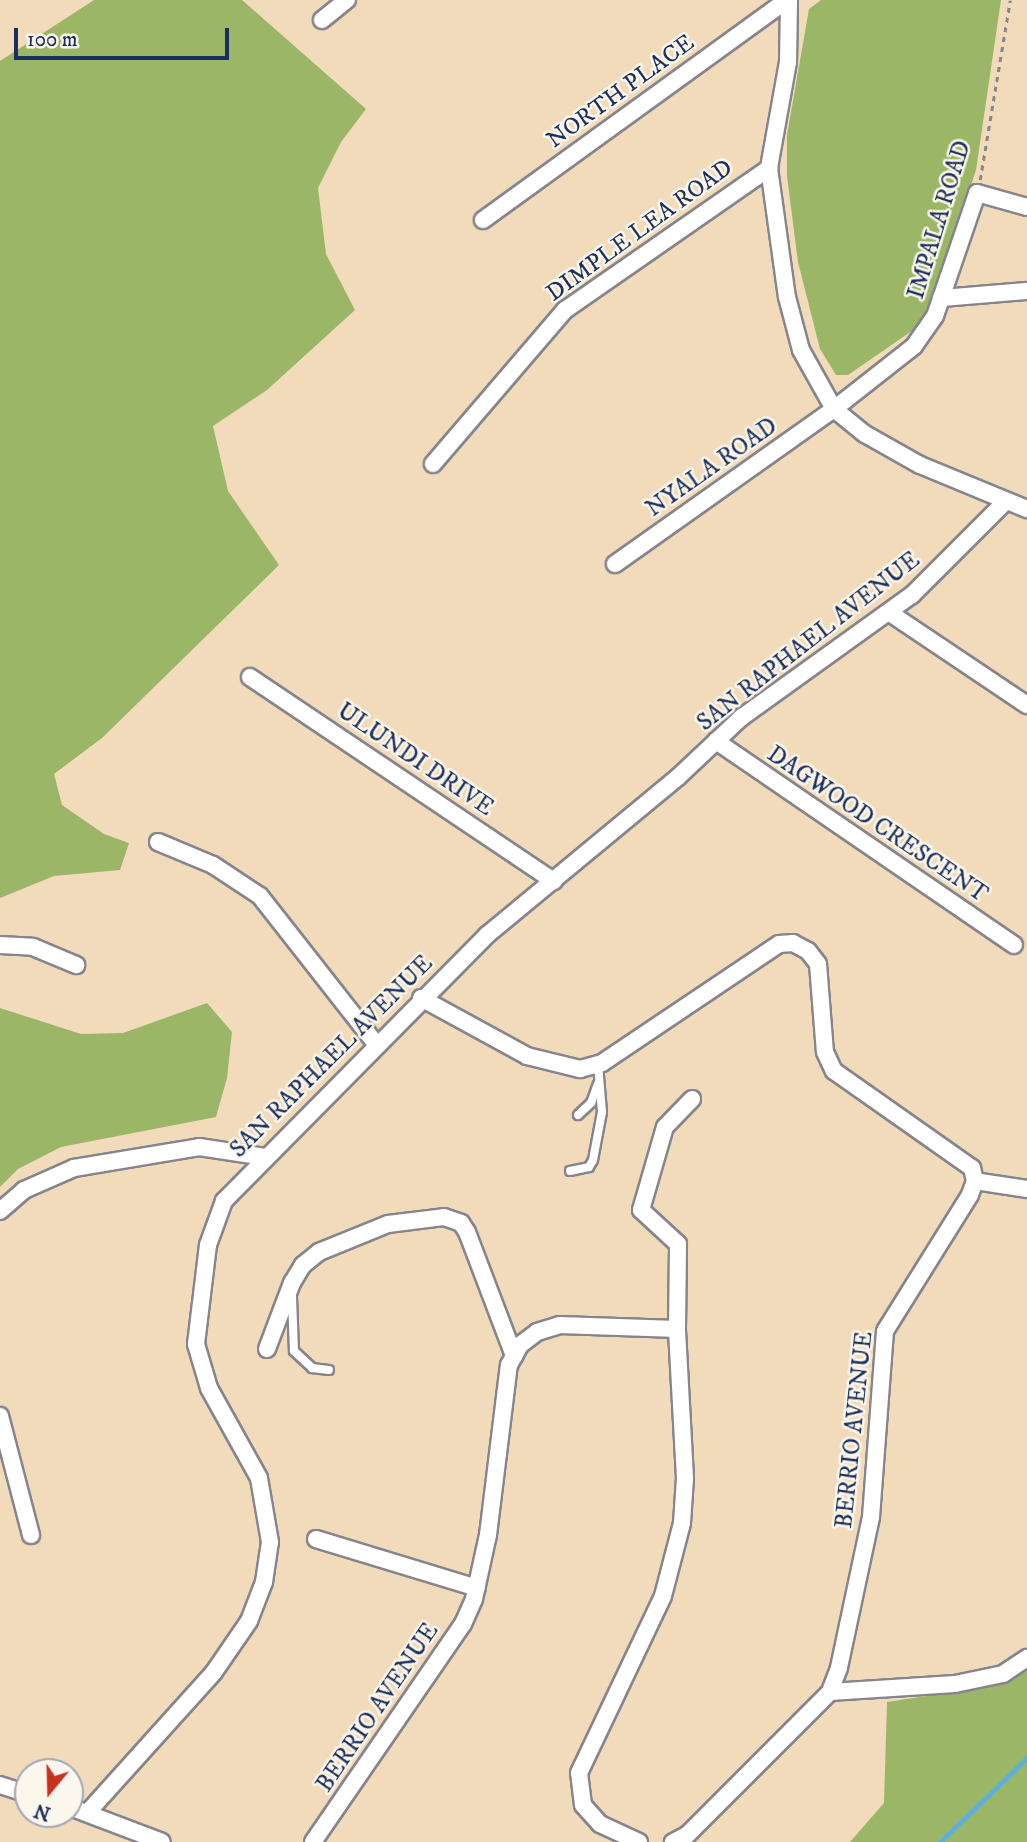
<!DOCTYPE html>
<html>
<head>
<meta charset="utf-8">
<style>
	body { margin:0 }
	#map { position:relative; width:1027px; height:1842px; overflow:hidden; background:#f1dbbb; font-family:"IM FELL DW Pica",serif }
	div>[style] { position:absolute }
	.forest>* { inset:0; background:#9cb667 }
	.stream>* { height:4.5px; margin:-2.25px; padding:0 2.25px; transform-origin:2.25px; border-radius:2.25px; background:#5db1d9 }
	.path>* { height:2.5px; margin-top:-1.25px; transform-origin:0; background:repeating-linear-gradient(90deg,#86858c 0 5px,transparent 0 10px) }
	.roads { filter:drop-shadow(2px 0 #86858c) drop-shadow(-2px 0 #86858c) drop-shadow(0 2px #86858c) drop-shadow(0 -2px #86858c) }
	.service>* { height:8px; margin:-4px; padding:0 4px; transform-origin:4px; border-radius:4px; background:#fff }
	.minor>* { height:16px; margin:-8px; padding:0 8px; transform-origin:8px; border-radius:8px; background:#fff }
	span { translate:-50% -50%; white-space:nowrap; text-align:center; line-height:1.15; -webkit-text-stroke:5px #fbf7ec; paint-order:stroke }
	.street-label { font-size:24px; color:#1b2f5e }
	.north { position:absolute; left:14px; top:1758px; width:70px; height:70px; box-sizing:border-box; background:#fbf7ec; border:2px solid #a1a7b3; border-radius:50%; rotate:199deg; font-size:19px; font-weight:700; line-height:28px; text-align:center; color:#1b2f5e }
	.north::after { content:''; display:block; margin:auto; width:24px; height:32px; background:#c8321e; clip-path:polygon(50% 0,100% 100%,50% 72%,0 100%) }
	.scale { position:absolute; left:14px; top:28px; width:215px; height:32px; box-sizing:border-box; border:4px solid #1b2f5e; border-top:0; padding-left:9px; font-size:21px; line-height:24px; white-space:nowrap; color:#1b2f5e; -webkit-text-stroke:5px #fbf7ec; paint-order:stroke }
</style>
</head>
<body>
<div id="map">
	<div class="forest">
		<div style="clip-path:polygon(94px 0,242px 0,366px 109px,341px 142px,318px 188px,326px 254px,355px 310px,267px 390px,213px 426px,228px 491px,279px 565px,102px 738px,54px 774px,62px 805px,104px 834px,129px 843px,120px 870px,54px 876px,0 898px,0 61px)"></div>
		<div style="clip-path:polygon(821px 0,1001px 0,976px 170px,935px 295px,919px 326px,848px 375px,836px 375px,820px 349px,798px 262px,787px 176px,787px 135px,809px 9px)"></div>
		<div style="clip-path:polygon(207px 1003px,232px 1032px,227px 1078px,216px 1117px,61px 1147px,18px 1169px,0 1187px,0 1008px,81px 1034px,123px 1033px)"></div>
		<div style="clip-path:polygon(1027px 1671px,1027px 1842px,850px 1842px,884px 1803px,887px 1702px,998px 1685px)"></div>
	</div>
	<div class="stream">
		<div style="left:940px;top:1842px;width:121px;rotate:-44deg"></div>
	</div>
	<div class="path">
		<div style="left:980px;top:180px;width:182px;rotate:-80.5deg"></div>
	</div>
	<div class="roads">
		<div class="service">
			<div style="left:578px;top:1115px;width:18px;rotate:-43deg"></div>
			<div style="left:591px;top:1103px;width:20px;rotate:-70deg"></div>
			<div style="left:570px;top:1171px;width:19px;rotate:-12deg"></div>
			<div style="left:589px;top:1167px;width:8px;rotate:-60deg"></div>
			<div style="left:593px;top:1160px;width:49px;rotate:-79.4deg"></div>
			<div style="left:602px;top:1112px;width:48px;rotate:-94.8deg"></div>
			<div style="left:292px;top:1297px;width:54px;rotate:87.9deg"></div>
			<div style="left:294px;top:1351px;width:25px;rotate:43deg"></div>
			<div style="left:312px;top:1368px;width:17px;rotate:7deg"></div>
		</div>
		<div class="minor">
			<div style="left:789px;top:0;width:62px;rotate:90.9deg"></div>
			<div style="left:788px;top:62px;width:108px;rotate:100.2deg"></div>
			<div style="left:769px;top:168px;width:130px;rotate:82.1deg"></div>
			<div style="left:787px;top:297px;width:55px;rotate:75.2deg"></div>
			<div style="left:801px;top:350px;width:68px;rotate:60.8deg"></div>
			<div style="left:834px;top:409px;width:40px;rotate:39deg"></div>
			<div style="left:865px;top:434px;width:63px;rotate:29.4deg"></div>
			<div style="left:920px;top:465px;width:116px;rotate:22.4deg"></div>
			<div style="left:322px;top:20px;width:32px;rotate:-39deg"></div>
			<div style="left:483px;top:220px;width:375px;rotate:-35.9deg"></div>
			<div style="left:941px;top:298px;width:86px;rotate:-4.7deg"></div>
			<div style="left:433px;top:464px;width:203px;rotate:-49.4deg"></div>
			<div style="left:565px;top:310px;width:249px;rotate:-34.8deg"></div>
			<div style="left:615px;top:564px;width:268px;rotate:-35.3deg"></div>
			<div style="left:834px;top:409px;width:102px;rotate:-38.2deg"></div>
			<div style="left:914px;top:346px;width:37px;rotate:-55deg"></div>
			<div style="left:935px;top:316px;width:130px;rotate:-71.1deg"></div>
			<div style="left:977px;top:193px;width:52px;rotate:15.6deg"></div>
			<div style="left:890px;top:613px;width:165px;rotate:33.9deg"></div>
			<div style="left:250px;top:677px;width:366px;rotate:33.9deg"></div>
			<div style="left:716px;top:741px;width:361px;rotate:34.4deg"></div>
			<div style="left:158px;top:842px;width:60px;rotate:22.7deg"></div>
			<div style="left:213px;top:865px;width:56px;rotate:33.4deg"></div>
			<div style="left:260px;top:896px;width:188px;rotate:51.9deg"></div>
			<div style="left:0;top:945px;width:33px;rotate:3deg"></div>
			<div style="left:33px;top:947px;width:47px;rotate:22.7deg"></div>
			<div style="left:421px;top:998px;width:121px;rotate:28.7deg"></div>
			<div style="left:527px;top:1056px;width:55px;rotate:13.8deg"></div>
			<div style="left:580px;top:1069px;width:23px;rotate:-15deg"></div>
			<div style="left:602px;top:1063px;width:213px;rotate:-33.9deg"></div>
			<div style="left:779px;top:944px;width:14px;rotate:-4deg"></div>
			<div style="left:793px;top:943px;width:17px;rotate:28deg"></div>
			<div style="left:808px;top:951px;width:16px;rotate:52deg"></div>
			<div style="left:818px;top:964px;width:88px;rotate:85.5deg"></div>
			<div style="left:825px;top:1052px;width:21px;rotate:65deg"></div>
			<div style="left:834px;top:1071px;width:169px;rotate:35.1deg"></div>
			<div style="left:972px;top:1168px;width:13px;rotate:77deg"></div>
			<div style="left:975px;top:1181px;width:15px;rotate:110deg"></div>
			<div style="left:970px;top:1195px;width:160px;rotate:122deg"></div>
			<div style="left:885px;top:1331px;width:187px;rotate:94.3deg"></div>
			<div style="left:871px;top:1517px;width:154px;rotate:102deg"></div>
			<div style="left:839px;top:1668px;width:26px;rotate:111deg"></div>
			<div style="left:830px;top:1692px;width:202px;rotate:135deg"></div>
			<div style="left:687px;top:1835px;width:16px;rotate:153deg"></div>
			<div style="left:975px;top:1181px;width:53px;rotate:8.7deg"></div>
			<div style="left:0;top:1211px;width:32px;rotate:-41deg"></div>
			<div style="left:24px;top:1190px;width:55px;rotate:-23.7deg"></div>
			<div style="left:74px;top:1168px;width:127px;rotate:-9.5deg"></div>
			<div style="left:199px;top:1147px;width:67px;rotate:8.6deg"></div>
			<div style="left:267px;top:1349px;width:71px;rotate:-69.3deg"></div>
			<div style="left:292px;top:1283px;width:21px;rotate:-59deg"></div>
			<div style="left:303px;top:1265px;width:21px;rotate:-39deg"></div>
			<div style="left:319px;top:1252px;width:74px;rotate:-22.1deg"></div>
			<div style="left:388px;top:1224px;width:56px;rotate:-7.1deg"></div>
			<div style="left:444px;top:1217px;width:18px;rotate:19deg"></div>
			<div style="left:461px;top:1223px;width:11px;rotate:56deg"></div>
			<div style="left:467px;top:1232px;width:133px;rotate:69.2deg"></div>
			<div style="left:0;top:1416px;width:123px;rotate:75.4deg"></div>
			<div style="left:316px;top:1539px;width:168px;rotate:16.9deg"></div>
			<div style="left:830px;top:1692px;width:125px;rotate:-3.7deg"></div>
			<div style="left:955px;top:1684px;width:49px;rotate:-11.8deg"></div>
			<div style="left:1003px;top:1674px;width:29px;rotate:-34deg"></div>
			<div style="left:0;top:1785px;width:29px;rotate:18deg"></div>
			<div style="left:70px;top:1807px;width:98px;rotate:20.8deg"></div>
			<div style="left:88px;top:1812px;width:188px;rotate:-48deg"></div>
			<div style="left:214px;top:1672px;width:62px;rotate:-55.5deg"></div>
			<div style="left:249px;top:1621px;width:42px;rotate:-69deg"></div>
			<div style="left:264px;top:1582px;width:40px;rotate:-81.5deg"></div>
			<div style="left:270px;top:1542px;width:65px;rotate:-99.8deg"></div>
			<div style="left:259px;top:1478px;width:103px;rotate:-119.1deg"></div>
			<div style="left:209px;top:1388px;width:46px;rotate:-106.5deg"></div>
			<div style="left:196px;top:1344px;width:100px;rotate:-83.1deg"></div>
			<div style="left:208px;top:1245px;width:47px;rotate:-70deg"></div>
			<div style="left:224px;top:1201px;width:374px;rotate:-45.3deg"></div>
			<div style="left:487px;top:935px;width:248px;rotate:-39.6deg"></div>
			<div style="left:678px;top:777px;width:88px;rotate:-43.2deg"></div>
			<div style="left:742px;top:717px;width:209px;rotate:-35.7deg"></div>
			<div style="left:912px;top:595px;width:132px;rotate:-45deg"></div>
			<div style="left:313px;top:1842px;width:265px;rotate:-55.5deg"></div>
			<div style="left:463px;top:1624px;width:27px;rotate:-66deg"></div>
			<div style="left:474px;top:1599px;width:66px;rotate:-77.7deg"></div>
			<div style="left:488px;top:1535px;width:171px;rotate:-83deg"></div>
			<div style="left:509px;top:1365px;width:23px;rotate:-61deg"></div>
			<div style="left:520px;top:1345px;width:21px;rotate:-37deg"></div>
			<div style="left:537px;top:1332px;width:24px;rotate:-17deg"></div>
			<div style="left:560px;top:1325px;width:117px;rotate:2deg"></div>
			<div style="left:639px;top:1842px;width:43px;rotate:-155.2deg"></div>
			<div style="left:600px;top:1824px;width:25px;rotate:-132deg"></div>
			<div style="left:583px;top:1805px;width:32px;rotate:-97deg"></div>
			<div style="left:579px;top:1773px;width:196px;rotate:-64.6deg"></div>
			<div style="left:663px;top:1596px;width:75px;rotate:-75.4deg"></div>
			<div style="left:682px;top:1523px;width:45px;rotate:-86.2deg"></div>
			<div style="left:685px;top:1478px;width:149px;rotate:-93.1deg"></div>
			<div style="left:677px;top:1329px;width:85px;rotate:-89.3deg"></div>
			<div style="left:678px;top:1244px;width:50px;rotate:-137.4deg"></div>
			<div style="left:641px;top:1210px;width:86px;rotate:-73.9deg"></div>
			<div style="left:665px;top:1127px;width:39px;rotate:-46deg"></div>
		</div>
	</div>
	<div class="street-label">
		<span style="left:621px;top:92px;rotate:-36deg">NORTH PLACE</span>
		<span style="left:940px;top:220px;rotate:-73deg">IMPALA ROAD</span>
		<span style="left:640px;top:231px;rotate:-36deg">DIMPLE LEA ROAD</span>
		<span style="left:712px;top:468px;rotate:-35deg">NYALA ROAD</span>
		<span style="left:809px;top:642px;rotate:-38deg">SAN RAPHAEL AVENUE</span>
		<span style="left:415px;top:760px;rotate:34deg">ULUNDI DRIVE</span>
		<span style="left:877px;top:825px;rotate:34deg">DAGWOOD CRESCENT</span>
		<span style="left:332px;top:1057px;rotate:-45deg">SAN RAPHAEL AVENUE</span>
		<span style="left:855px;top:1430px;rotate:-84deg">BERRIO AVENUE</span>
		<span style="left:378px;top:1708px;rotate:-56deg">BERRIO AVENUE</span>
	</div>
	<div class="north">N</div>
	<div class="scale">100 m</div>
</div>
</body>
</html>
